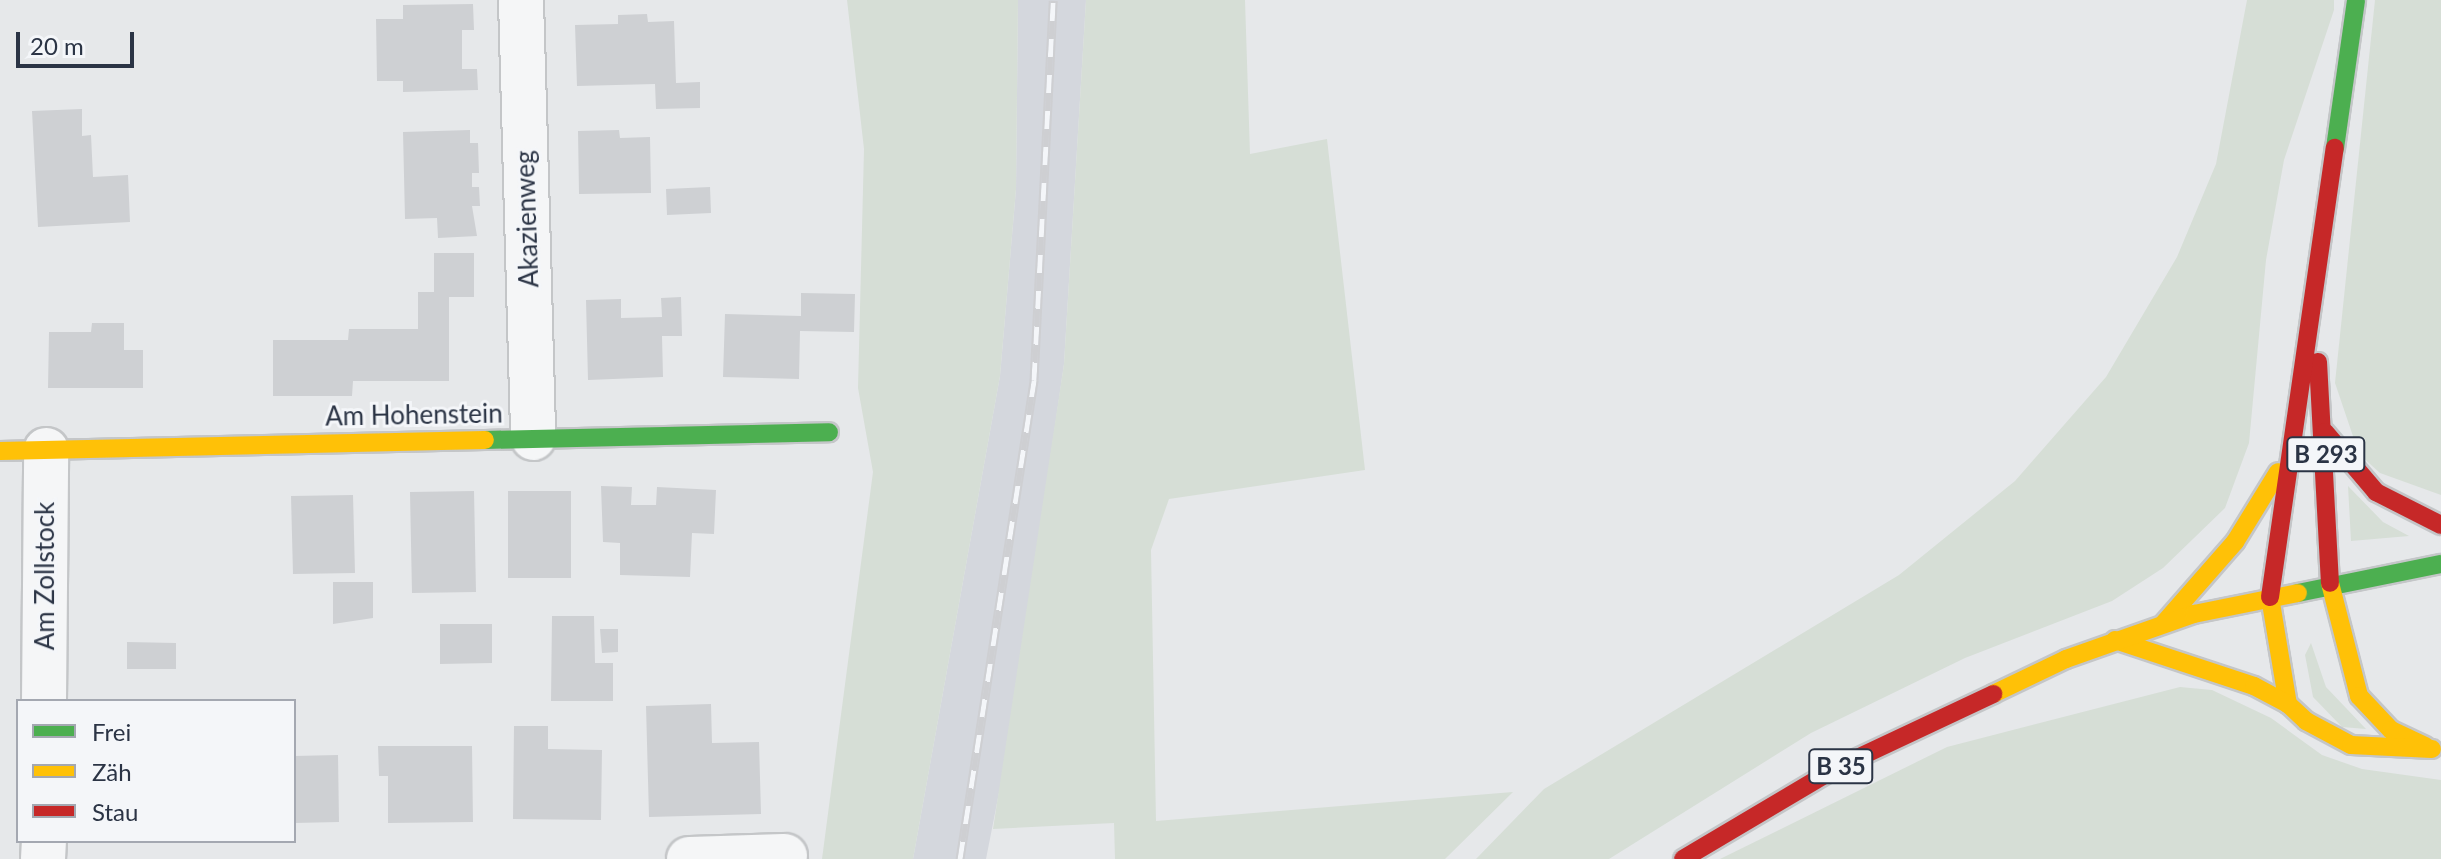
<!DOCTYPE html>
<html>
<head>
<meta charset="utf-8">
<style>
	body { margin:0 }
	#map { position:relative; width:2441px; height:859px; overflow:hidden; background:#e6e8ea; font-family:Lato,sans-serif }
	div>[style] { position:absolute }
	.built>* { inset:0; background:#d4d7dd }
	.green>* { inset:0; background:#d6ded6 }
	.building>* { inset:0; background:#ced0d3 }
	.roads { filter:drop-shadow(2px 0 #c4c6c8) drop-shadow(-2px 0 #c4c6c8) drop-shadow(0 2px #c4c6c8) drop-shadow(0 -2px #c4c6c8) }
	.street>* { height:44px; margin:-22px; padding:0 22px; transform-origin:22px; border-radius:22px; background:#f5f6f7 }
	.fast>* { height:18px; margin:-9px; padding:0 9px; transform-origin:9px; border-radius:9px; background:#4caf50 }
	.slow>* { height:18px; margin:-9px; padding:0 9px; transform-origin:9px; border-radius:9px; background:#ffc107 }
	.jam>* { height:18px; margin:-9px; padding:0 9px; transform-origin:9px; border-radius:9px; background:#c62828 }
	.rail>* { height:9px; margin-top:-4.5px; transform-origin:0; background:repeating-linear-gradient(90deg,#f4f6f9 0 18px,#cecfd2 0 36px); box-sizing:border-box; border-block:2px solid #cecfd2 }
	span { translate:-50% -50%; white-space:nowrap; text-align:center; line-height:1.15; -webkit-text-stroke:6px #f4f6f9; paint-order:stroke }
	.shield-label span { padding:2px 6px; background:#f4f6f9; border:2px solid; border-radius:6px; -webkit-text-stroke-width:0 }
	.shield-label { font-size:24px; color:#2b3445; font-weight:700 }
	.street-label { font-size:26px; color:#2b3445 }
	.legend { position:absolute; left:16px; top:699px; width:280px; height:144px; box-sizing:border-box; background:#f4f6f9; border:2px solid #a4a8b1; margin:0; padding:10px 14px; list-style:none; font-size:24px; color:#2b3445 }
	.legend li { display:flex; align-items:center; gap:16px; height:40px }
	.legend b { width:40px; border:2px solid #a4a8b1 }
	.scale { position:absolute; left:16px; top:32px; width:118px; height:36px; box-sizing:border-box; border:4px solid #2b3445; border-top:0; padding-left:10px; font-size:24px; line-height:28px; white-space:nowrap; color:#2b3445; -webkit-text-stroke:6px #f4f6f9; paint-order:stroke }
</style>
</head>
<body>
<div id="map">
	<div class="built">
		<div style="clip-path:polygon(1018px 0,1086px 0,1064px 364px,1010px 737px,986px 859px,913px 859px,1000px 376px,1016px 189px)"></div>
	</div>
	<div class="green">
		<div style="clip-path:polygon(847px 0,1018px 0,1016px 189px,1000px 376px,913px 859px,822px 859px,873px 472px,858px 388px,864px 149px)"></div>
		<div style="clip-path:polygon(1086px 0,1245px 0,1250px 154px,1327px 139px,1365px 470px,1169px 499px,1151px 550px,1156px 821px,1513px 792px,1445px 859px,1115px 859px,1114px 823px,993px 829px,1064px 364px)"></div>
		<div style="clip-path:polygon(2247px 0,2334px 0,2334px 10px,2284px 160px,2266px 260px,2249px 443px,2225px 508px,2163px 568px,2112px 601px,1965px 658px,1811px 733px,1609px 859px,1476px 859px,1544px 789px,1899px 575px,2015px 481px,2106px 377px,2177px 257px,2216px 164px)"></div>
		<div style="clip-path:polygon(2375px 0,2441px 0,2441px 495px,2380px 473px,2359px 454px,2335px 383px)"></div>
		<div style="clip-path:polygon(2348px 486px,2383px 522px,2409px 536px,2351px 541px)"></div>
		<div style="clip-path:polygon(2311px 643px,2326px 687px,2366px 729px,2342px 727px,2313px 697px,2305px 655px)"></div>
		<div style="clip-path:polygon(2180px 687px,2212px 690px,2271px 718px,2322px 755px,2362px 769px,2441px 780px,2441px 859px,1720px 859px,1947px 747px)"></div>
	</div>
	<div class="building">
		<div style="clip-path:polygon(473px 4px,474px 30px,462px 30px,462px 69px,477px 69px,478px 90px,403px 92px,403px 81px,377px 81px,376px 19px,403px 19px,403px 5px)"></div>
		<div style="clip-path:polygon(647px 14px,648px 22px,674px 21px,676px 83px,700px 82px,700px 108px,656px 109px,655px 84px,577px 86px,575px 25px,618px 24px,618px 15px)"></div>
		<div style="clip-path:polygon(82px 109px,82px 136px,91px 135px,93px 177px,128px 175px,130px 222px,38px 227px,32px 111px)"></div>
		<div style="clip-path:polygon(470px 130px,470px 143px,478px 143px,479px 173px,472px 173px,472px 187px,479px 187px,480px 206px,472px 206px,477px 236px,438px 238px,437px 218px,405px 219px,403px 132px)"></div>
		<div style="clip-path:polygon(619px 130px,620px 138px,650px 137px,651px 193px,579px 194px,578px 131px)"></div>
		<div style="clip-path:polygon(710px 187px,711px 213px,667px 215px,666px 189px)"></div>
		<div style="clip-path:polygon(434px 253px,474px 253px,474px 297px,449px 297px,449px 381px,353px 381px,352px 396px,273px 396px,273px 340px,348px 340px,349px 329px,418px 329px,418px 292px,434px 292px)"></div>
		<div style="clip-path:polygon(801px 293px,855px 294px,854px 332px,800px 331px,799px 379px,723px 377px,725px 314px,801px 316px)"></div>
		<div style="clip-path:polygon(681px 297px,682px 336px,662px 336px,663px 377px,588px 380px,586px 300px,621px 299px,621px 318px,662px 317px,661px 298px)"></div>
		<div style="clip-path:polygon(92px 323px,124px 323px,124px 350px,143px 350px,143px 388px,48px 388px,49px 332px,91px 332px)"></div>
		<div style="clip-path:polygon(601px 486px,632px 487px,631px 505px,656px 505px,657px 487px,716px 490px,714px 534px,692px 533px,690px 577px,620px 575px,620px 543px,603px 542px)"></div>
		<div style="clip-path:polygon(474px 491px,476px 592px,412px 593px,410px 492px)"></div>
		<div style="clip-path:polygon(508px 491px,571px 491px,571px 578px,508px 578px)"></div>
		<div style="clip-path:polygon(353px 495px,355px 573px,293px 574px,291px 496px)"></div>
		<div style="clip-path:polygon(333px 582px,373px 582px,373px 618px,333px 624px)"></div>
		<div style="clip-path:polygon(552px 616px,594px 616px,595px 663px,613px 663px,613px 701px,551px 701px)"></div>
		<div style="clip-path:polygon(440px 624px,492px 624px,492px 663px,440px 664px)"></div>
		<div style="clip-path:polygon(600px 629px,618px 629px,618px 652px,602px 653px)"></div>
		<div style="clip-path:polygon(127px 642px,176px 643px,176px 669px,127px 669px)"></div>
		<div style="clip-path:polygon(711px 704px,712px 743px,759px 742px,761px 814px,649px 817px,646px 706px)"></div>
		<div style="clip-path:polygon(514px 726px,548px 726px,548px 749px,602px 750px,601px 820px,513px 819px)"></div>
		<div style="clip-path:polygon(378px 746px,472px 746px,473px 822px,388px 823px,388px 776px,379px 776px)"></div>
		<div style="clip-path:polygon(338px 755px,339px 822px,294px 823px,294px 756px)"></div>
	</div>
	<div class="roads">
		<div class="street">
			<div style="left:521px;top:0;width:438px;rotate:88.4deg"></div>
			<div style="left:44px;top:701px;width:251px;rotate:-89.5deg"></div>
			<div style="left:43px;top:859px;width:18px;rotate:-87deg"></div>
			<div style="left:689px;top:859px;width:96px;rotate:-1.8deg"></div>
		</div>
		<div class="fast">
			<div style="left:2335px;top:148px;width:149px;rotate:-81.9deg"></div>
			<div style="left:485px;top:440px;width:344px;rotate:-1.3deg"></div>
			<div style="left:2298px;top:593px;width:146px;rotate:-11.5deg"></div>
		</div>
		<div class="slow">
			<div style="left:0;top:451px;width:485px;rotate:-1.3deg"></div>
			<div style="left:2330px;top:583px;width:117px;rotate:75.6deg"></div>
			<div style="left:2359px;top:696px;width:47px;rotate:46.7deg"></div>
			<div style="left:2391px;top:730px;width:38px;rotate:25deg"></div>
			<div style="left:2270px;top:597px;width:109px;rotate:80.5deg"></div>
			<div style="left:2288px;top:704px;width:25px;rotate:43deg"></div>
			<div style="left:2306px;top:721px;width:51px;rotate:28.1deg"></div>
			<div style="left:2351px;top:745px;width:81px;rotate:2.8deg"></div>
			<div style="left:2164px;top:623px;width:108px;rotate:-48.8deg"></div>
			<div style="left:2235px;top:542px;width:82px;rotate:-58.4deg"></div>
			<div style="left:2115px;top:640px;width:146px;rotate:18.3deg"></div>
			<div style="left:2254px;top:686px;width:38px;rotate:28deg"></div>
			<div style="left:1993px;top:694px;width:81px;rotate:-25.6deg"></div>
			<div style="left:2066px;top:659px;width:136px;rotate:-19.4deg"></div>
			<div style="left:2194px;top:614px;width:106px;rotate:-11.4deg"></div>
		</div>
		<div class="jam">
			<div style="left:2318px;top:362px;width:221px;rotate:86.9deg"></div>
			<div style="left:2325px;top:432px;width:79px;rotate:49.6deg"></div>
			<div style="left:2376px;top:492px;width:73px;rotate:26.9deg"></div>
			<div style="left:2270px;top:597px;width:454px;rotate:-81.8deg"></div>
			<div style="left:1683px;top:859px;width:178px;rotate:-30.7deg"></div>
			<div style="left:1836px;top:768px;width:174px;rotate:-25.2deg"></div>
		</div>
	</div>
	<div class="rail">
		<div style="left:960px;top:859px;width:485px;rotate:-81.2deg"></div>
		<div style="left:1034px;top:380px;width:380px;rotate:-87.1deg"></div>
	</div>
	<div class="shield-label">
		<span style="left:2326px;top:454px">B 293</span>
		<span style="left:1841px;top:766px">B 35</span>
	</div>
	<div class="street-label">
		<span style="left:527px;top:219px;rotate:-92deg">Akazienweg</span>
		<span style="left:414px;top:415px;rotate:-1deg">Am Hohenstein</span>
		<span style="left:45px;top:576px;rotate:-90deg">Am Zollstock</span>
	</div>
	<ul class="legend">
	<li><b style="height:10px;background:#4caf50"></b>Frei</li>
	<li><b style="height:10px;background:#ffc107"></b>Zäh</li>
	<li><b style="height:10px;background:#c62828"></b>Stau</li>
	</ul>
	<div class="scale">20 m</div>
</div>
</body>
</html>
